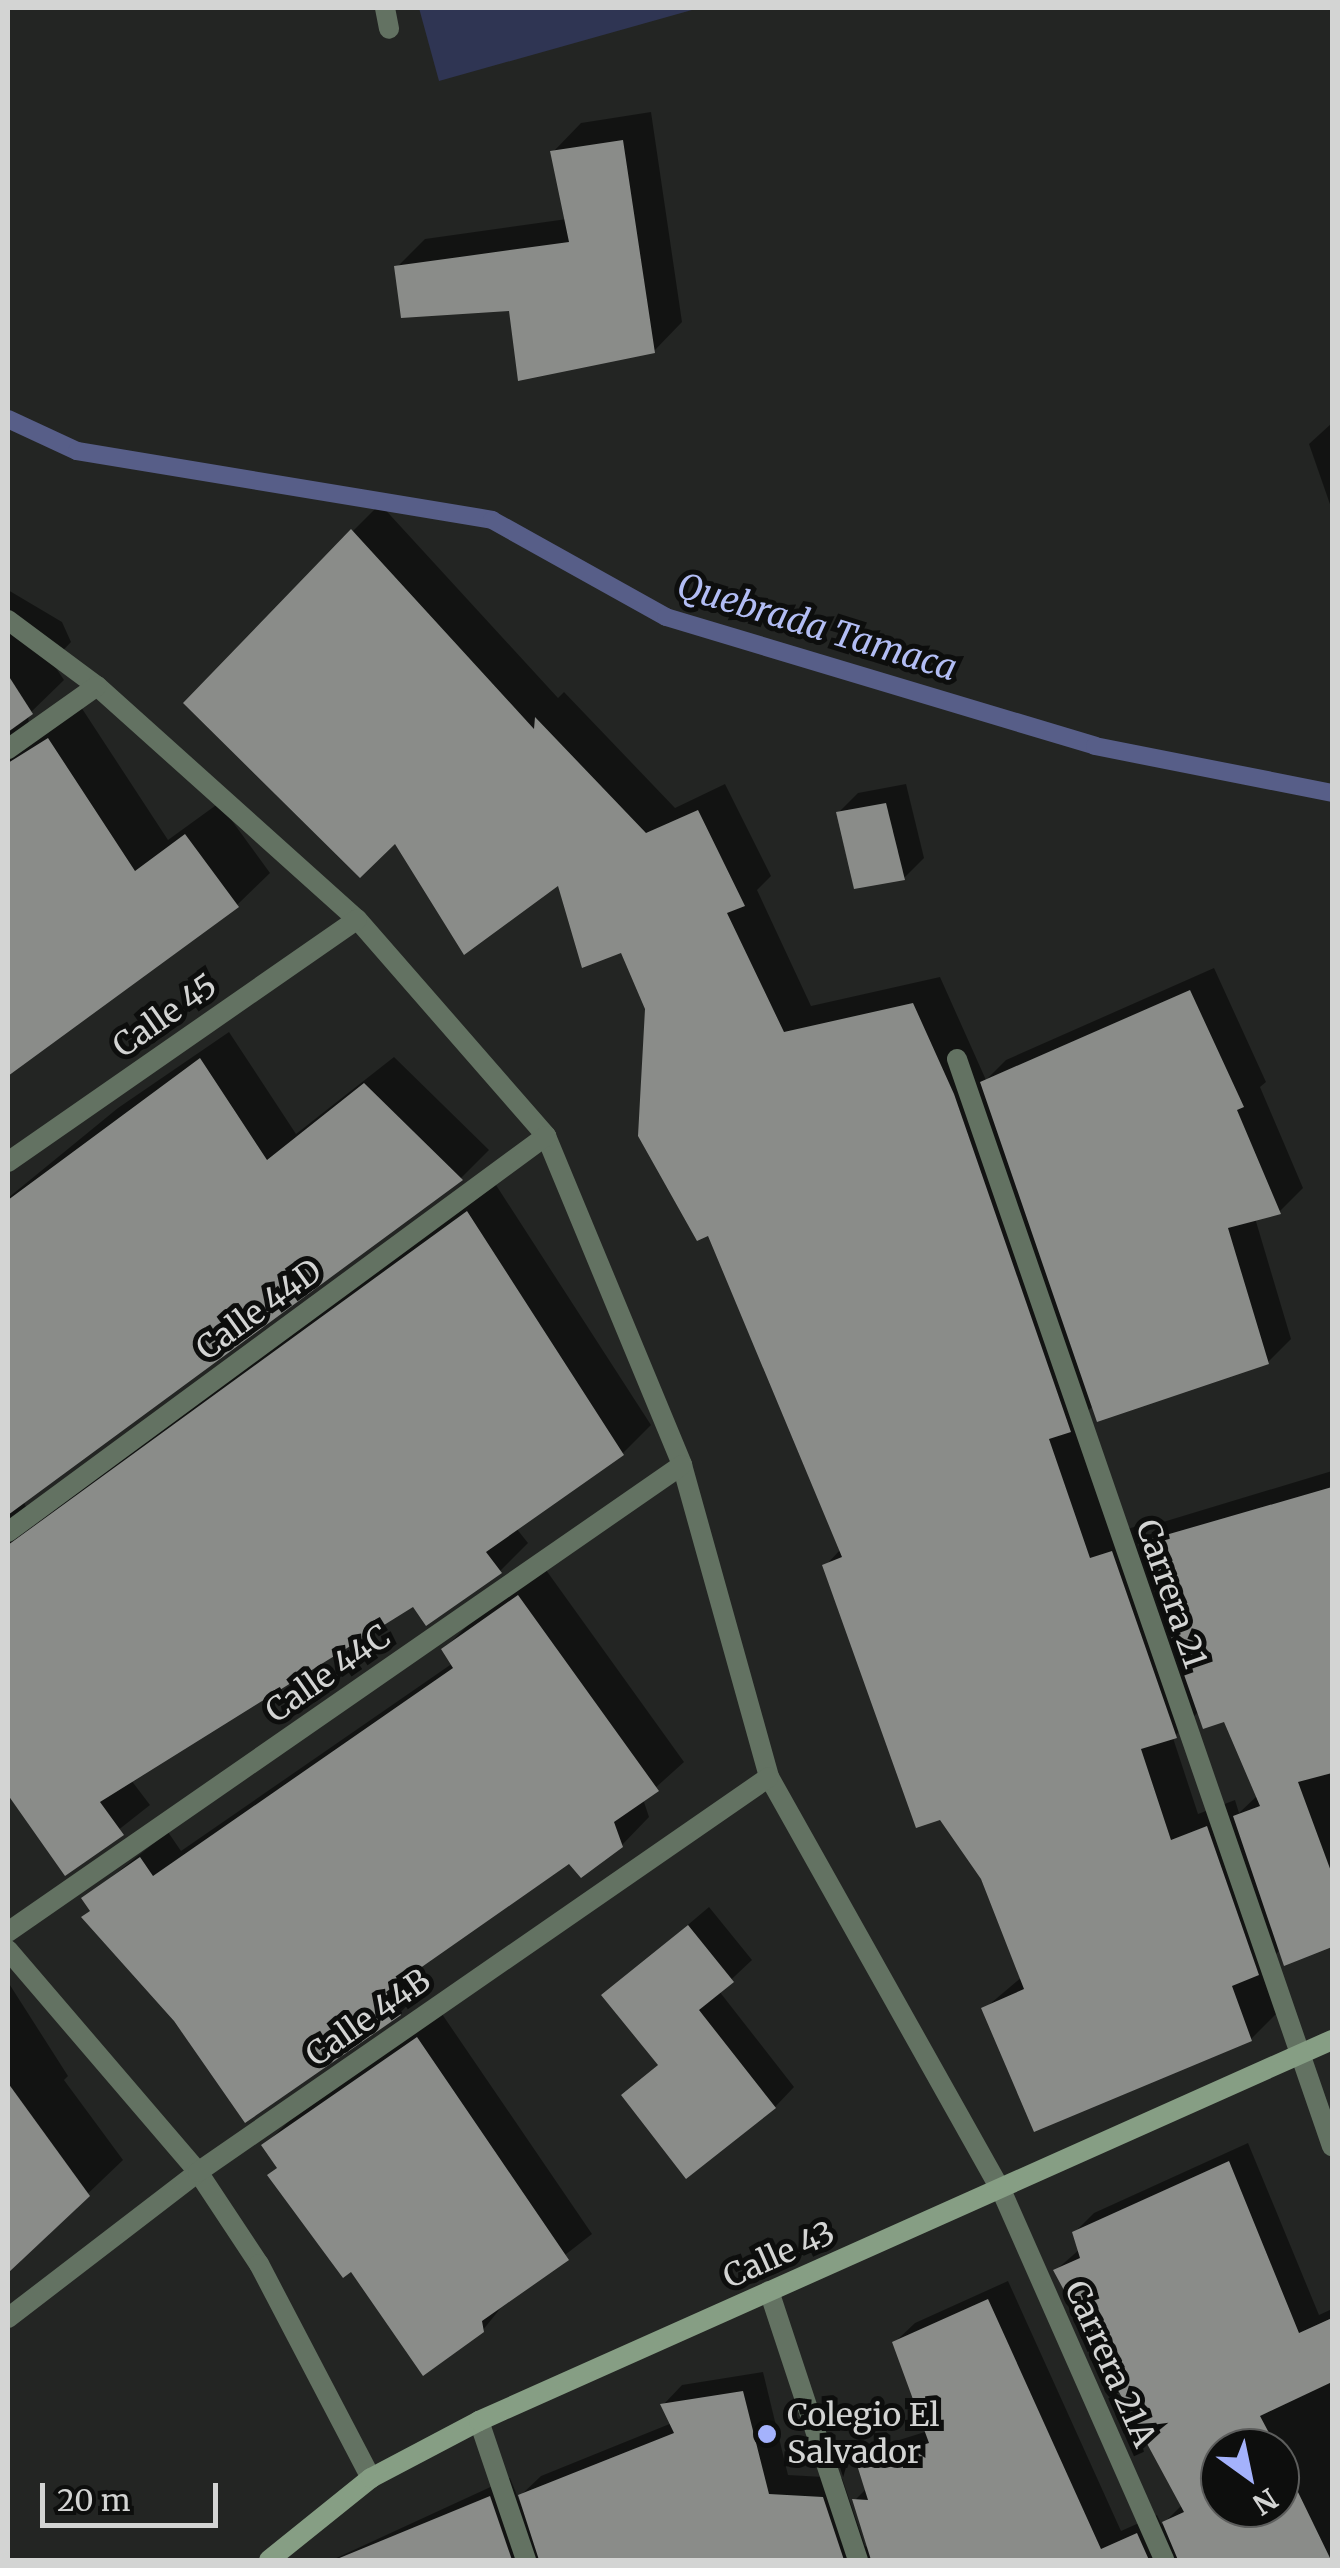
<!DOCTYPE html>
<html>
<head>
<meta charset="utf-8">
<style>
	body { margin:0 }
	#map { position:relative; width:1340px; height:2568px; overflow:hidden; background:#232523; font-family:Merriweather,serif }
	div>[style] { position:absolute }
	.green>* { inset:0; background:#2f3553 }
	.shadow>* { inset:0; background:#0007 }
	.stream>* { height:18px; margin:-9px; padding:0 9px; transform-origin:9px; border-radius:9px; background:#575e88 }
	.building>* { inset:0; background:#8a8c89 }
	.lane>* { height:20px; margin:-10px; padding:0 10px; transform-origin:10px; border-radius:10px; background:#637262 }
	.street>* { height:20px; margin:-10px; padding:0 10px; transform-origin:10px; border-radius:10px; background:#637262 }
	.secondary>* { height:20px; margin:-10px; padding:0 10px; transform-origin:10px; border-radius:10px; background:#869e84 }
	.dots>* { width:28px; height:28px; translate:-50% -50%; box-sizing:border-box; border:5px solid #0d0e0d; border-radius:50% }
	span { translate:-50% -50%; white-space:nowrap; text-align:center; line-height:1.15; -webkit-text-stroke:10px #0d0e0d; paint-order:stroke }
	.street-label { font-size:32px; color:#d3d4d3 }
	.poi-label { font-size:32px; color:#d3d4d3 }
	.left { translate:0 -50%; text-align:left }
	.water-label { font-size:35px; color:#b2bdf4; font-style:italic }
	.frame { position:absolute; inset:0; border:10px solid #d3d4d3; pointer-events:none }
	.north { position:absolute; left:1200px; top:2428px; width:100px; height:100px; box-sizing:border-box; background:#0d0e0d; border:2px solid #5c5d5c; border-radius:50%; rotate:147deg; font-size:28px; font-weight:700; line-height:40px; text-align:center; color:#d3d4d3 }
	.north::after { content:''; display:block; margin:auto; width:35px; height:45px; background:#a4b2fc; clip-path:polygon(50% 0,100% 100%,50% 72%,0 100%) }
	.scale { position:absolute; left:40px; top:2483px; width:178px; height:45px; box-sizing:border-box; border:5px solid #d3d4d3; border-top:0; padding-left:12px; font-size:30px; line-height:35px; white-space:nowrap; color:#d3d4d3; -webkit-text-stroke:8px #0d0e0d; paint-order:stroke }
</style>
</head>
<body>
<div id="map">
	<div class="green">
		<div style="clip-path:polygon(419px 8px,699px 8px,439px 81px)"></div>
	</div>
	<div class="shadow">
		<div style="clip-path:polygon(651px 112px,682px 322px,654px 351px,397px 267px,425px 239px,567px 219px,553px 152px,581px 123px)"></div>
		<div style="clip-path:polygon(1332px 423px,1332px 510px,1309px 444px)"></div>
		<div style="clip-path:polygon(evenodd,380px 504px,558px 698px,564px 692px,675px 808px,725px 784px,771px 876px,757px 890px,811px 1006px,940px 977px,986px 1080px,1006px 1060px,1214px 968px,1266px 1082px,1260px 1087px,1303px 1188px,1279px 1212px,1255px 1218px,1291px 1339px,1268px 1362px,1094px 1405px,1079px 1420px,1118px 1532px,1140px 1525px,1145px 1540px,1163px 1522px,1332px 1471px,1332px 1944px,1286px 1962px,1281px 1949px,1262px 1968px,1278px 2012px,1251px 2039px,984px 2009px,1022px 1977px,983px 1878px,825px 1566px,841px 1549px,648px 1009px,623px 949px,560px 881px,353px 531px,380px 504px,1199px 1711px,1226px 1719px,1258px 1795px,1239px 1813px,1235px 1800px,1198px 1814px,1173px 1738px,1199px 1711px)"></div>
		<div style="clip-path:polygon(8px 590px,62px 622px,71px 642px,52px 662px,64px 680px,28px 715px,29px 726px,81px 707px,168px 840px,219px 803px,270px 873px,237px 905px,8px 1072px)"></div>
		<div style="clip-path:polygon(906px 784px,924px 858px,904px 878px,838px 813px,858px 793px)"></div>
		<div style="clip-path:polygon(229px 1032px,296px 1134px,394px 1057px,489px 1150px,461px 1178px,23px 1501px,32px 1518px,496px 1185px,651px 1425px,623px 1453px,516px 1528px,528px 1543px,500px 1571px,414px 1603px,131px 1780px,150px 1805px,65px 1872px,8px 1791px,8px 1198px,118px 1108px)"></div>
		<div style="clip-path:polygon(546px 1570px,684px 1762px,643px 1799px,649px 1817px,622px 1845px,570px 1861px,415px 1968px,427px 1985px,400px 2013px,246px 2119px,84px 1899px,168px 1832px,181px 1851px,453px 1663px,444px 1649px,471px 1622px)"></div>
		<div style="clip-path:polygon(709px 1907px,752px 1960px,719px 1991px,794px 2087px,775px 2107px,624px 2096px,660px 2063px,605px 1995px)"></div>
		<div style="clip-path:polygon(8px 1982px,68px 2076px,64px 2080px,123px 2160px,8px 2270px)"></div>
		<div style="clip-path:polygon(442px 2014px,592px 2234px,507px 2300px,483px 2330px,279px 2167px,264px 2146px,289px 2121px)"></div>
		<div style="clip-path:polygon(evenodd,1248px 2143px,1319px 2315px,1332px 2309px,1332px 2560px,332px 2560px,510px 2478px,539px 2549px,521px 2495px,541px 2476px,672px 2423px,663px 2405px,682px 2385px,763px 2372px,788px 2475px,842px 2478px,865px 2546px,871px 2549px,855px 2500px,867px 2488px,860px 2465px,880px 2446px,928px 2431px,895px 2342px,915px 2323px,1008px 2281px,1121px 2531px,1157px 2515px,1162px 2525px,1183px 2504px,1056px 2270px,1080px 2249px,1074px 2233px,1094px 2213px,1248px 2143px,1220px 2448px,1280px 2448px,1280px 2508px,1220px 2508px,1220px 2448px)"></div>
	</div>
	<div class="stream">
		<div style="left:8px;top:419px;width:76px;rotate:24.9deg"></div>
		<div style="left:77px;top:451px;width:421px;rotate:9.4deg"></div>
		<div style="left:492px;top:520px;width:199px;rotate:29.1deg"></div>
		<div style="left:666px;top:617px;width:448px;rotate:16.7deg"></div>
		<div style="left:1095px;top:746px;width:242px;rotate:11.2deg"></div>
	</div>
	<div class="building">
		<div style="clip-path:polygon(623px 140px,655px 353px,518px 381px,509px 311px,401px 318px,394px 266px,569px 242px,550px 151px)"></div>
		<div style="clip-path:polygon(351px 529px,534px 729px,535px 717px,646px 833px,698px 810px,745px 906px,727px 913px,784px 1032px,913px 1003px,954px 1094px,1071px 1432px,1049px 1439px,1090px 1558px,1112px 1551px,1177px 1738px,1141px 1749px,1171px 1840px,1207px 1826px,1259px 1975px,1232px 1986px,1252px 2041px,1034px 2132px,981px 2008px,1024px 1989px,981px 1879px,940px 1820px,916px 1828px,822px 1565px,842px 1557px,708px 1236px,697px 1241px,638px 1136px,645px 1009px,621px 953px,582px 968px,558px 886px,464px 955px,395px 844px,360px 878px,183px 703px)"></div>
		<div style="clip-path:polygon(8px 675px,33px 714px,8px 732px)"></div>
		<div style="clip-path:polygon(48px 738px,135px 871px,185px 834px,239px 907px,8px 1076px,8px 763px)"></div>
		<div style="clip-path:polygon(886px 803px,905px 880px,854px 889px,836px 812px)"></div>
		<div style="clip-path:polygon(1190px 990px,1244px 1107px,1237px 1110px,1281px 1214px,1228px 1228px,1269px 1364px,1097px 1422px,980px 1082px)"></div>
		<div style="clip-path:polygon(200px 1058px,267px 1160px,364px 1083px,463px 1180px,8px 1515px,8px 1200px)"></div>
		<div style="clip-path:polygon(467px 1211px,624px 1455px,486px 1552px,502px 1573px,426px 1626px,413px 1607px,100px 1802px,124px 1835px,65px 1876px,8px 1795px,8px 1545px)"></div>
		<div style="clip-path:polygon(1332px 1487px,1332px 1773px,1298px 1782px,1332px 1874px,1332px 1947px,1284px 1966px,1233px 1816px,1260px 1806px,1224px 1722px,1203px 1729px,1138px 1543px)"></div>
		<div style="clip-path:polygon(518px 1595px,659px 1791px,614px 1822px,623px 1847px,581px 1878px,569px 1864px,386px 1992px,401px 2015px,245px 2123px,174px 2021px,81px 1917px,90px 1911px,81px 1898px,140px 1857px,153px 1876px,453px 1668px,441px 1649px)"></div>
		<div style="clip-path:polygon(688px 1925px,734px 1982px,699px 2010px,776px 2108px,686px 2179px,621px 2095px,658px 2065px,601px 1995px)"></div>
		<div style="clip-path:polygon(417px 2037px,569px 2260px,482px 2321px,484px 2332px,423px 2376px,351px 2272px,343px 2278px,267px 2175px,277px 2168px,261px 2145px)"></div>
		<div style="clip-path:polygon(8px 2083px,90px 2196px,8px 2273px)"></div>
		<div style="clip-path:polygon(1229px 2161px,1299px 2333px,1332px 2318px,1332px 2382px,1260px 2416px,1277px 2448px,1220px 2448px,1220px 2508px,1280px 2508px,1280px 2455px,1331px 2560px,1178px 2560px,1162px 2522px,1184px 2512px,1053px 2270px,1080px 2258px,1072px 2232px)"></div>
		<div style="clip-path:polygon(988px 2299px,1101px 2549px,1137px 2533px,1149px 2560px,871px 2560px,852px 2499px,868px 2500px,857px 2465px,929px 2443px,892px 2342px)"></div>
		<div style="clip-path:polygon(743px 2391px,769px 2494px,823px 2497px,844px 2560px,539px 2560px,518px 2495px,674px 2433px,660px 2404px)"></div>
		<div style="clip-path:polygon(490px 2496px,512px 2560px,337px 2560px,337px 2559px)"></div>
	</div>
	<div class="lane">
		<div style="left:385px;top:8px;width:21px;rotate:79deg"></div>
	</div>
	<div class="street">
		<div style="left:8px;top:620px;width:111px;rotate:36.6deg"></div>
		<div style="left:97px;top:686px;width:349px;rotate:41.9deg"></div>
		<div style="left:357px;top:919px;width:288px;rotate:48.9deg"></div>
		<div style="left:546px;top:1136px;width:356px;rotate:67.5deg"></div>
		<div style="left:682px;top:1465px;width:324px;rotate:74.4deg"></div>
		<div style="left:769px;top:1777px;width:476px;rotate:60.7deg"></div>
		<div style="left:1002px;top:2192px;width:402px;rotate:66.2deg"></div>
		<div style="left:8px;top:749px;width:109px;rotate:-35.3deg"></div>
		<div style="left:957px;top:1059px;width:1150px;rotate:70.97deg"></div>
		<div style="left:8px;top:1162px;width:425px;rotate:-34.8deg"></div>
		<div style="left:8px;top:1532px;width:668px;rotate:-36.36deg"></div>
		<div style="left:8px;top:1932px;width:820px;rotate:-34.72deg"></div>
		<div style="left:8px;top:1950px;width:292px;rotate:49.4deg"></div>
		<div style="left:198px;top:2172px;width:110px;rotate:56.5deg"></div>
		<div style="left:259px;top:2264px;width:242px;rotate:62.4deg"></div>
		<div style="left:769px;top:2291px;width:283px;rotate:71.7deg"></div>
		<div style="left:8px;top:2318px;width:240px;rotate:-37.5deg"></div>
		<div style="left:198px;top:2172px;width:694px;rotate:-34.67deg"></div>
		<div style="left:479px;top:2421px;width:147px;rotate:71.3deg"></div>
	</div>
	<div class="secondary">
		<div style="left:269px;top:2560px;width:131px;rotate:-38.8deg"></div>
		<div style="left:371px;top:2478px;width:122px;rotate:-27.8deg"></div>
		<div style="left:479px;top:2421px;width:934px;rotate:-24.07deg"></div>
	</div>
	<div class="dots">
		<div style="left:767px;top:2434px;background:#a4b2fc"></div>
	</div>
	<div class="street-label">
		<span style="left:165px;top:1016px;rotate:-35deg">Calle 45</span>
		<span style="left:259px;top:1310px;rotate:-36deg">Calle 44D</span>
		<span style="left:1171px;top:1594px;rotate:71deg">Carrera 21</span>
		<span style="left:328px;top:1674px;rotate:-35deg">Calle 44C</span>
		<span style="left:368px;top:2018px;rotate:-35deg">Calle 44B</span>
		<span style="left:779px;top:2255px;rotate:-24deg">Calle 43</span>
		<span style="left:1110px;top:2364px;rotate:66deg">Carrera 21A</span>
	</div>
	<div class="poi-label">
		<span class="left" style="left:787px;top:2434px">Colegio El<br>Salvador</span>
	</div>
	<div class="water-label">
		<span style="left:817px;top:627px;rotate:17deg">Quebrada Tamaca</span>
	</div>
	<div class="frame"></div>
	<div class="north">N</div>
	<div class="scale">20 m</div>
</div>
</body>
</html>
